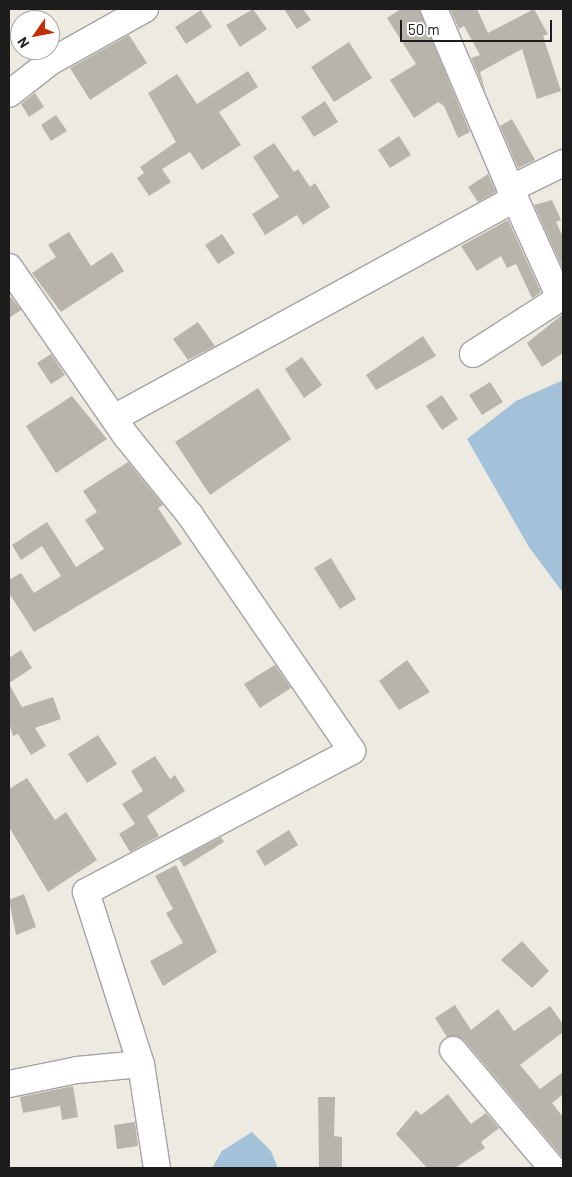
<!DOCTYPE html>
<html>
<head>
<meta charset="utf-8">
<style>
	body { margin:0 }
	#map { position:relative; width:572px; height:1177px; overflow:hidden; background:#edebe1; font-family:Barlow,sans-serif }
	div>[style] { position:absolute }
	.water>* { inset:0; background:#a3c1d9 }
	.building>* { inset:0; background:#b9b4ab }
	.roads { filter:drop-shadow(1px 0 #a3a3a3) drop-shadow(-1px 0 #a3a3a3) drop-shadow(0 1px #a3a3a3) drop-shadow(0 -1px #a3a3a3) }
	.minor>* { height:26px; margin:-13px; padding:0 13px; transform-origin:13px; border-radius:13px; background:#fff }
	span { translate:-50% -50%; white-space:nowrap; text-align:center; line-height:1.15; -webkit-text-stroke:4px #fff; paint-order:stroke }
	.frame { position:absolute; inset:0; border:10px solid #1c1c1c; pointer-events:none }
	.north { position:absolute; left:10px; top:10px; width:50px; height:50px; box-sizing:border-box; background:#fff; border:1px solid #a4a4a4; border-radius:50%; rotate:237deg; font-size:14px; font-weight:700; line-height:20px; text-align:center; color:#1c1c1c }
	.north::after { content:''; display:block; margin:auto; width:18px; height:22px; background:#bf3008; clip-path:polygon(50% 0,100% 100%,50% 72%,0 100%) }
	.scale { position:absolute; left:400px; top:20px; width:152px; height:22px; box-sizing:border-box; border:2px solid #1c1c1c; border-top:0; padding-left:6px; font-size:15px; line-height:18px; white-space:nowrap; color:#1c1c1c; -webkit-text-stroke:4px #fff; paint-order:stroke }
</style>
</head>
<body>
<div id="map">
	<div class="water">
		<div style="clip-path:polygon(563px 380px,563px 593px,529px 547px,467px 439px,516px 401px)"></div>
		<div style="clip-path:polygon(252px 1132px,271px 1151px,278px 1168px,212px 1168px,222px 1151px)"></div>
	</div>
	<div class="building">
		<div style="clip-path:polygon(253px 9px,267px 29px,240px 47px,226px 25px)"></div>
		<div style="clip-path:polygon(284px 9px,303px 9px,311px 20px,297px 29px)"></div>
		<div style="clip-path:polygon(401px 9px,419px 9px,470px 132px,458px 138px,444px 106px,438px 102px,414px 118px,390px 80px,416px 64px,387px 18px)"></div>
		<div style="clip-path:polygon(450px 9px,477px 9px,488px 33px,534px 9px,548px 34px,543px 36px,561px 91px,537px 99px,522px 49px,480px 72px,486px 93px,471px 58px,480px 55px,464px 26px,459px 29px)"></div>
		<div style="clip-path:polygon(201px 10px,212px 27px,186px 44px,175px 27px)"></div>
		<div style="clip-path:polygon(129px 35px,147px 63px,90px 100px,70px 68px)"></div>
		<div style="clip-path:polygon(349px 42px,372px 78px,334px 102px,311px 67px)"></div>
		<div style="clip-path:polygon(248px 71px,258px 87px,219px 112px,241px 145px,202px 170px,190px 152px,162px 169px,171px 182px,149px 196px,137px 178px,144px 173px,140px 167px,176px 142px,148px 93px,177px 74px,197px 104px)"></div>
		<div style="clip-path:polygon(35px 93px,44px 107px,29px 117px,21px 104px)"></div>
		<div style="clip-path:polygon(325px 101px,338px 122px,314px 137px,301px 117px)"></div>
		<div style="clip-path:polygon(56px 115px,67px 131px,51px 141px,41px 125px)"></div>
		<div style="clip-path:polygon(512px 119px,535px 160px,518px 168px,500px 126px)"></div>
		<div style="clip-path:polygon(399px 136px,411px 155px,390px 168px,378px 150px)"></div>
		<div style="clip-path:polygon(274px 143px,294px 172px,298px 169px,310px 187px,315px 183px,330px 207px,303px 225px,297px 215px,265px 235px,252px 214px,279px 197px,253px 157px)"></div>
		<div style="clip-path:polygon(488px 174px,496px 192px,478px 202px,468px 187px)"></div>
		<div style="clip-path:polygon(552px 200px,561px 220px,556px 222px,563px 237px,563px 269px,534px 205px)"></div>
		<div style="clip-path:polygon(508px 220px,541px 292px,532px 298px,516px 264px,507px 268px,501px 256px,477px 271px,461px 246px)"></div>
		<div style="clip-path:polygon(69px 232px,91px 266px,112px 252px,124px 271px,61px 312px,32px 273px,56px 257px,48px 245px)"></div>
		<div style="clip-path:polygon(222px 234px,235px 253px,218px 264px,205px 245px)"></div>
		<div style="clip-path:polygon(11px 297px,21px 310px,9px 318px,9px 299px)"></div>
		<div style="clip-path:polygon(563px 314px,563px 353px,542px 367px,527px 343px)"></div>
		<div style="clip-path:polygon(198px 322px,215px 346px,188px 360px,173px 339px)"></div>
		<div style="clip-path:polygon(423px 336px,436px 356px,376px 390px,366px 375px)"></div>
		<div style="clip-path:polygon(51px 354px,65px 375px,51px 384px,37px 363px)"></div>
		<div style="clip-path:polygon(302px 357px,322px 385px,304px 398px,285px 369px)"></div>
		<div style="clip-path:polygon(490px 382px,503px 402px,482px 415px,469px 395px)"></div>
		<div style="clip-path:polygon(258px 388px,291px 439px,210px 495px,175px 442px)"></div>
		<div style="clip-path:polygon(442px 395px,458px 419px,442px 430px,426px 406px)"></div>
		<div style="clip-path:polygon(72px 396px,107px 439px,56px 473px,26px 426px)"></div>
		<div style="clip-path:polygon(128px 462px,163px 505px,158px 508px,182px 544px,34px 632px,9px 593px,9px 580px,21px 573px,34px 593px,61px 576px,42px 546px,21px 560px,12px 545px,47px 522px,76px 567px,104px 549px,85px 520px,97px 512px,83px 491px)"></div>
		<div style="clip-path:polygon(331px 558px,356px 599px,340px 609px,314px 568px)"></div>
		<div style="clip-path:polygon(21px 650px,32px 668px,9px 683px,9px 658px)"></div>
		<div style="clip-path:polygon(407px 660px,430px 692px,399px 710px,379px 681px)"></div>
		<div style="clip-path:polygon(275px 665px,291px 688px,260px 708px,244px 684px)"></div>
		<div style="clip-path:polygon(9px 684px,22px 707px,53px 697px,61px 719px,35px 728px,46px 746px,31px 755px,18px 734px,13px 736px,9px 723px)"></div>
		<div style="clip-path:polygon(98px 735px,117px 764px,87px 783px,68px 754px)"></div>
		<div style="clip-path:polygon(155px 756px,170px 779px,175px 775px,185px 791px,147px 816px,159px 836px,130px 852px,119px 834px,135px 824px,122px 804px,143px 791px,131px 771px)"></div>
		<div style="clip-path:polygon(27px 778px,55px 820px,66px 812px,97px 860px,48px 892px,9px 827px,9px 789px)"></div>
		<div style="clip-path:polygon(289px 830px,298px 845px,265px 866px,256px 851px)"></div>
		<div style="clip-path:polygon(221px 837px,224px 842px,184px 867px,179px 859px)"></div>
		<div style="clip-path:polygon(176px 865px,217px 952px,163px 986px,150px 961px,183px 943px,166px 913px,173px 909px,155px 876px)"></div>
		<div style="clip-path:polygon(24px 894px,36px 927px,16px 935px,9px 900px)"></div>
		<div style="clip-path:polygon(522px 941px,549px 971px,532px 988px,501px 960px)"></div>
		<div style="clip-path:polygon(455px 1005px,471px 1030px,498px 1009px,514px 1031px,550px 1006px,563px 1024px,563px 1032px,520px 1065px,540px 1089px,563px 1072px,563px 1094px,552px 1103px,563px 1117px,563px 1158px,464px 1040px,447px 1037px,435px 1018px)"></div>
		<div style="clip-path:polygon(73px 1086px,78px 1117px,62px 1120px,60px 1106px,23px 1113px,20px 1097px)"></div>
		<div style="clip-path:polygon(448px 1094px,471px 1124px,486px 1113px,499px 1128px,481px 1142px,485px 1148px,455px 1168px,427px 1168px,396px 1134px,416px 1110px,421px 1115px)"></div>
		<div style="clip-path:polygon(318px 1097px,335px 1097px,334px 1136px,342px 1137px,342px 1168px,319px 1168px)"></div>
		<div style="clip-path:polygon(135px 1122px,138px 1146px,117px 1149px,114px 1125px)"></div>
	</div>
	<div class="roads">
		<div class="minor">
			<div style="left:9px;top:94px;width:52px;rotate:-38deg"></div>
			<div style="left:50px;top:62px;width:109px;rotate:-29.2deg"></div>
			<div style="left:510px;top:189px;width:59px;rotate:-26.1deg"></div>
			<div style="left:9px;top:267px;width:206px;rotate:55.3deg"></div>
			<div style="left:126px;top:436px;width:102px;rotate:51deg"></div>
			<div style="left:190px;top:515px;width:286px;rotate:55.5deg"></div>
			<div style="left:352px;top:751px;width:301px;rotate:152.1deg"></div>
			<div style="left:86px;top:892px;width:181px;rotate:72.3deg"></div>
			<div style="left:141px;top:1064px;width:105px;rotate:81.3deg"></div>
			<div style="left:473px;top:354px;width:103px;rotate:-32.8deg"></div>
			<div style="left:560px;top:298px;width:109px;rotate:-114.4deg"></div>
			<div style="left:116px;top:417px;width:455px;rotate:-28.7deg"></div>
			<div style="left:515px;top:199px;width:207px;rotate:-113.1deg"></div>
			<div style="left:453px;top:1050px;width:154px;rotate:50deg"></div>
			<div style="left:9px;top:1084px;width:69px;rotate:-11.6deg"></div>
			<div style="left:77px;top:1070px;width:64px;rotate:-5.4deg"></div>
		</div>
	</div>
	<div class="frame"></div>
	<div class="north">N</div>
	<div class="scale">50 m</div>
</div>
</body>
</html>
